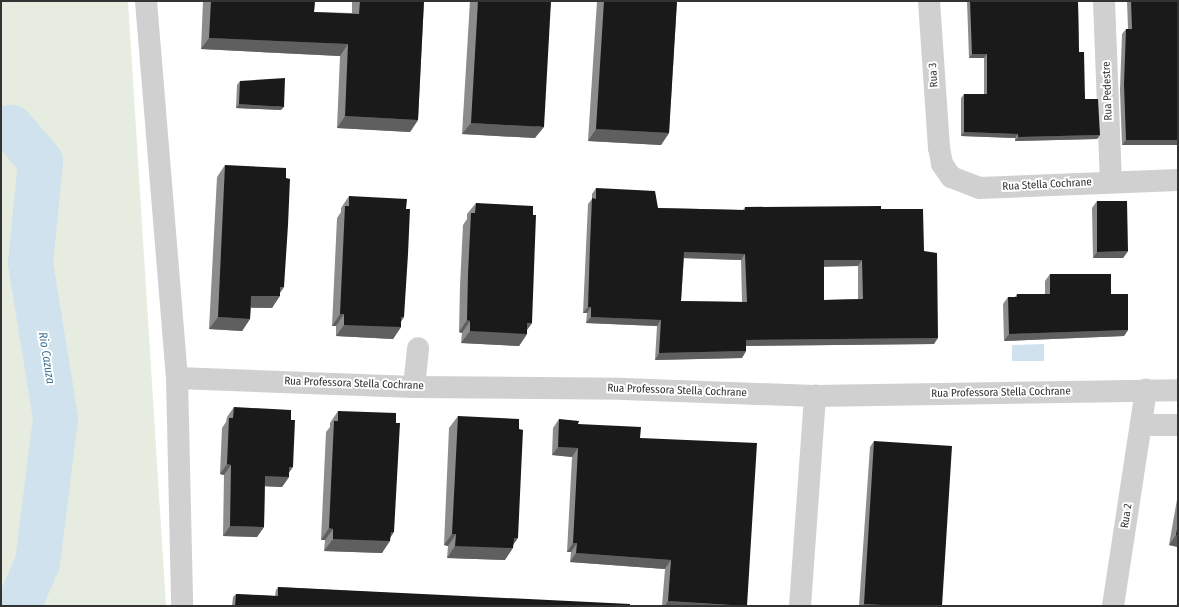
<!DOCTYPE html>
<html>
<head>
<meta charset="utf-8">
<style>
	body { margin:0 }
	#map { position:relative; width:1179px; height:607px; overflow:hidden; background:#fff; font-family:"Fira Sans Condensed",sans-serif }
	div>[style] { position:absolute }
	.green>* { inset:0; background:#e6ecdf }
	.water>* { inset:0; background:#cfe2ee }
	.river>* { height:45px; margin:-22.5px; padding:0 22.5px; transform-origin:22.5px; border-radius:22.5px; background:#cfe2ee }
	.minor>* { height:22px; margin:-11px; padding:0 11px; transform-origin:11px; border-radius:11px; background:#d0d0d0 }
	.wall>* { inset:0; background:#8c8c8c }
	.shaded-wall>* { inset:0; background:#5f5f5f }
	.building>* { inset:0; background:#1a1a1a }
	span { translate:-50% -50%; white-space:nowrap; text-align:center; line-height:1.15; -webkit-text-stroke:4px #fff; paint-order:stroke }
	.street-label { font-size:11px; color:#333 }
	.water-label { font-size:12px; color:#3f7597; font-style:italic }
	.frame { position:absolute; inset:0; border:2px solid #333; pointer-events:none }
</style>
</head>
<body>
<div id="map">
	<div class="green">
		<div style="clip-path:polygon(1px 1px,128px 1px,166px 606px,1px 606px)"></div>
	</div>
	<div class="water">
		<div style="clip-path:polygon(1044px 344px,1044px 361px,1012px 361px,1012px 345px)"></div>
	</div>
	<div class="river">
		<div style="left:1px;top:129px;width:10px;rotate:-11deg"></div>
		<div style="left:11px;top:127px;width:45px;rotate:49.5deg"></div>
		<div style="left:40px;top:161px;width:102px;rotate:95.6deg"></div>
		<div style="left:30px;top:263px;width:157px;rotate:80.8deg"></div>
		<div style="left:55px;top:418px;width:145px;rotate:97.1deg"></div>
		<div style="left:37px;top:562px;width:48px;rotate:113.4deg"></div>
	</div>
	<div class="minor">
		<div style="left:146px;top:1px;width:378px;rotate:85.3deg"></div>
		<div style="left:177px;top:378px;width:228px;rotate:88.7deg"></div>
		<div style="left:929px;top:1px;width:147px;rotate:86.1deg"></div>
		<div style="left:939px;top:148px;width:16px;rotate:79deg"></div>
		<div style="left:942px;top:164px;width:16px;rotate:55deg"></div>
		<div style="left:951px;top:177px;width:30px;rotate:21deg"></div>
		<div style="left:979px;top:188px;width:199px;rotate:-2.3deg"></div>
		<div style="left:1104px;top:1px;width:180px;rotate:87.8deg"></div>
		<div style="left:177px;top:378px;width:237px;rotate:2.2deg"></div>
		<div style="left:414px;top:387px;width:210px;rotate:0.5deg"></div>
		<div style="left:624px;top:389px;width:191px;rotate:2.1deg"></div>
		<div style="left:815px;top:396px;width:363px;rotate:-0.9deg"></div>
		<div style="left:414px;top:387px;width:39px;rotate:-84deg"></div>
		<div style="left:1141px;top:425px;width:37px"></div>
		<div style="left:800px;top:606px;width:211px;rotate:-85.9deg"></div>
		<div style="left:1113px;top:606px;width:219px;rotate:-81.3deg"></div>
	</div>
	<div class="wall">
		<div style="clip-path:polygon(203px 1px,315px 1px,314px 12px,352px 13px,352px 1px,424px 1px,418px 120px,410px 132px,337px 128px,340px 56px,201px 49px)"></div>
		<div style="clip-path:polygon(470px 1px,551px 1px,535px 138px,462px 134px)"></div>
		<div style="clip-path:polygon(597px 1px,677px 1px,669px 133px,661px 145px,588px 141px)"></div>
		<div style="clip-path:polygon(967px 1px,1078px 1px,1079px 52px,1085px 99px,1100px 135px,1097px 139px,1015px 141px,1015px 138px,961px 136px,961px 98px,964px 94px,984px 94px,984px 58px,969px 58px)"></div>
		<div style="clip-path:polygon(1127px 1px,1178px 1px,1178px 145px,1122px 145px,1120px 90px,1122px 34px,1126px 29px,1128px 29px)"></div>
		<div style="clip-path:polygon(240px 81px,281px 110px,236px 108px,237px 85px)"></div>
		<div style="clip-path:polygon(225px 165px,280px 293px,272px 308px,251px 308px,250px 319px,242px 331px,209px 329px,217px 177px)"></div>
		<div style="clip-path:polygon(evenodd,596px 188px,658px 208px,743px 210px,745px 207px,881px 209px,924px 251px,934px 344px,746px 346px,746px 351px,742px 358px,655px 360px,657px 326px,586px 323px,587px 313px,583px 313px,588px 204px,592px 199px,592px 194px,596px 188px,684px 258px,741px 260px,742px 302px,681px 301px,684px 258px,596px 188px,824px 266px,858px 266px,858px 299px,824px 300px,824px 266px)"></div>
		<div style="clip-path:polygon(349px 196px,404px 317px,401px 322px,401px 327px,393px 339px,336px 336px,336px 326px,332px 326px,337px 218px,341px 212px,341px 208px)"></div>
		<div style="clip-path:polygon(1097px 201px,1128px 251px,1123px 258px,1093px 258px,1092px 208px)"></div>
		<div style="clip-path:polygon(476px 203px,532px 323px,527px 330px,527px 334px,519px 346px,461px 343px,462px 333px,459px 332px,460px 286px,463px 225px,467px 219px,467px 214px)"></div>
		<div style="clip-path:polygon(1050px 274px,1111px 294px,1128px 330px,1124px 336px,1004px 341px,1003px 304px,1008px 297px,1015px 297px,1017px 294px,1045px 294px,1045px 281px)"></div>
		<div style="clip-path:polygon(234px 407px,289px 473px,289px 477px,282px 487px,265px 486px,264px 527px,257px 537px,223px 536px,224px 475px,220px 474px,222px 428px,226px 422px,227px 417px)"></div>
		<div style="clip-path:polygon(338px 411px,394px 532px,390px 537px,382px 553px,324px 551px,325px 540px,321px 540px,326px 432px,330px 427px,330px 423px)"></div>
		<div style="clip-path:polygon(458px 416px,505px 560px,447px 558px,448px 546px,444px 545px,449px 428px)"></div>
		<div style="clip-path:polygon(559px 419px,578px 424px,640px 438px,747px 606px,662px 606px,665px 569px,570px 562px,571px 552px,567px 552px,572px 457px,552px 455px,553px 428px)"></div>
		<div style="clip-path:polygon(874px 441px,942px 606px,859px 606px,870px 447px)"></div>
		<div style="clip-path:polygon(1178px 494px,1178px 547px,1169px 545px)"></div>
		<div style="clip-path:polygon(278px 587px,630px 606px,232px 606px,233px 597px,236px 594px,275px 596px,276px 590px)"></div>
	</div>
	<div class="shaded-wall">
		<div style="clip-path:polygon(209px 38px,348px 44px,340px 56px,201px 49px)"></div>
		<div style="clip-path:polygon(972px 54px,987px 54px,984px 58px,969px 58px)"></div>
		<div style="clip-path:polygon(239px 104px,284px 107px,281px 110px,236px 108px)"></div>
		<div style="clip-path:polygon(345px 116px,418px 120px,410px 132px,337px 128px)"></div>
		<div style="clip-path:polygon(471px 123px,544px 127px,535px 138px,462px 134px)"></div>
		<div style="clip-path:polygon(596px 129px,669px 133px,661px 145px,588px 141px)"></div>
		<div style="clip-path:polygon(964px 132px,1018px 134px,1015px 138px,961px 136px)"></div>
		<div style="clip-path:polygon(1100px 135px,1097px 139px,1015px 141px,1018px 137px)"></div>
		<div style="clip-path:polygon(1126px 140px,1178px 140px,1178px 145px,1122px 145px)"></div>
		<div style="clip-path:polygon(1128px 251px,1123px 258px,1093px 258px,1097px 252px)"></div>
		<div style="clip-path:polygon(684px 252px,745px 254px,741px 260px,680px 258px)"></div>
		<div style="clip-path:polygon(824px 260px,862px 260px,858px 266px,820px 267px)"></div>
		<div style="clip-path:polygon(280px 287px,284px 287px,278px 296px,280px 296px,272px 308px,243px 307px,251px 296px)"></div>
		<div style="clip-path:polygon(588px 307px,591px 307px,587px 313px,583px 313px)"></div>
		<div style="clip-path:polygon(340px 314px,344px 314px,336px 326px,332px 326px)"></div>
		<div style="clip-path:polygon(218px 317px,250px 319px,242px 331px,209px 329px)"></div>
		<div style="clip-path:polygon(401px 317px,404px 317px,397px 327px,401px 327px,393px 339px,336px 336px,344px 325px)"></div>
		<div style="clip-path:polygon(591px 317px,661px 320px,657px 326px,586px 323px)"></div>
		<div style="clip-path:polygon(467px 320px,470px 321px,462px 333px,459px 332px)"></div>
		<div style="clip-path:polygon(527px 323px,532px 323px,524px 334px,527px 334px,519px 346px,461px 343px,470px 331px)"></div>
		<div style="clip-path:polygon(1128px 330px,1124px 336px,1004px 341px,1009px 334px)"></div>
		<div style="clip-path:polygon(938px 338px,934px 344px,742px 346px,746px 340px)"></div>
		<div style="clip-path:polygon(746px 351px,742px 358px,655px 360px,659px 353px)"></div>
		<div style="clip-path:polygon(558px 447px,578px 448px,572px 457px,552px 455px)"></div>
		<div style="clip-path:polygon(227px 464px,231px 465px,224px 475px,220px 474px)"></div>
		<div style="clip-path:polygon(289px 467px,293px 467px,286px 477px,289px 477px,282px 487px,258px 486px,265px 476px)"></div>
		<div style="clip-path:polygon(230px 526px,264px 527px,257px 537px,223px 536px)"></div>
		<div style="clip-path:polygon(329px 528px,333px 529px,325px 540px,321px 540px)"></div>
		<div style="clip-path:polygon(391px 532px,394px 532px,388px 541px,390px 541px,382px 553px,324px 551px,333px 539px)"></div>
		<div style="clip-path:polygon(452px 534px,456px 534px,448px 546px,444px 545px)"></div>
		<div style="clip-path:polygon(1176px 535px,1178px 536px,1178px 547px,1169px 545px)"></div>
		<div style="clip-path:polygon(514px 538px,518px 538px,511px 548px,513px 548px,505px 560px,447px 558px,455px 546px)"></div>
		<div style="clip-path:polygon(573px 543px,577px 543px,571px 552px,567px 552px)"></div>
		<div style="clip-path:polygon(576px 553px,671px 560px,665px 569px,570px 562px)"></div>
		<div style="clip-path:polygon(668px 601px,739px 606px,665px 606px)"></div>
		<div style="clip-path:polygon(864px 604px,900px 606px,862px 606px)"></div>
	</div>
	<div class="building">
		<div style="clip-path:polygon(211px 1px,315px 1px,314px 12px,359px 14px,360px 1px,424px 1px,418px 120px,345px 116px,348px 44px,209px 38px)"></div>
		<div style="clip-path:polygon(478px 1px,551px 1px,544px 127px,471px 123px)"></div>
		<div style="clip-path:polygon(604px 1px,677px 1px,669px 133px,596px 129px)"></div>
		<div style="clip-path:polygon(970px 1px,1078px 1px,1079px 52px,1084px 52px,1085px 99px,1098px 99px,1100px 135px,1018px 137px,1018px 134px,964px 132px,964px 94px,987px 94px,987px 54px,972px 54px)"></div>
		<div style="clip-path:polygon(1131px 1px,1178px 1px,1178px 140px,1126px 140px,1124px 84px,1126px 29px,1132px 29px)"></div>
		<div style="clip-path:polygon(285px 78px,284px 107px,239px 104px,240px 81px)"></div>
		<div style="clip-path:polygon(225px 165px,286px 168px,286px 178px,290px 179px,288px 225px,284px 287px,280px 287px,280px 296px,251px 296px,250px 319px,218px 317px)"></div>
		<div style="clip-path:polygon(evenodd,596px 188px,655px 191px,658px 208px,745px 210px,745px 207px,881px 206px,881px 209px,923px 209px,924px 251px,937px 253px,938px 338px,746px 340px,746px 351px,659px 353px,661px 320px,591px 317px,591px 307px,588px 307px,590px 245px,592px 198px,596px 199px,596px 188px,684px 252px,745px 254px,747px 302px,681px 301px,684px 252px,596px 188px,824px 260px,862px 260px,863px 299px,824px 300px,824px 260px)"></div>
		<div style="clip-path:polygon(349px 196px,407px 199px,406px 209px,410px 209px,408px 254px,404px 317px,401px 317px,401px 327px,344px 325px,344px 314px,340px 314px,345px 206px,349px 206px)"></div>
		<div style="clip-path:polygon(1097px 201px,1127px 201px,1128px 251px,1097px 252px)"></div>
		<div style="clip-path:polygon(476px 203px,533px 206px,533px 215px,536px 215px,532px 323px,527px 323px,527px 334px,470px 331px,470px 321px,467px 320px,468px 274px,471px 213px,475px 213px)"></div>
		<div style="clip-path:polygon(1050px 274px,1111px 274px,1111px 294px,1128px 294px,1128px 330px,1009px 334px,1008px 297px,1017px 297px,1017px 294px,1050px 294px)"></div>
		<div style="clip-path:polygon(234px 407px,291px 410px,291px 420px,295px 420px,293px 467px,289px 467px,289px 477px,265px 476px,264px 527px,230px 526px,231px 465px,227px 464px,229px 418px,233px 418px)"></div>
		<div style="clip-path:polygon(338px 411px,396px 413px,396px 423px,400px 423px,394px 532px,391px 532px,390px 541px,333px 539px,333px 529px,329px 528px,334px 421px,338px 421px)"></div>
		<div style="clip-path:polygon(458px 416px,519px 419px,519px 429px,523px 430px,518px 538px,514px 538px,513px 548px,455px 546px,456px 534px,452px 534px)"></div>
		<div style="clip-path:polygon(559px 419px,579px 421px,578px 424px,641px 427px,640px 438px,757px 443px,747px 606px,668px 601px,671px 560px,576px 553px,577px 543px,573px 543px,578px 448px,558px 447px)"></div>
		<div style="clip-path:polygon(874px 441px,952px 446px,942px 606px,900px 606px,864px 604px)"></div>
		<div style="clip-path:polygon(1178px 523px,1178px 536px,1176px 535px)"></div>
		<div style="clip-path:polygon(278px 587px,630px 604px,630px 606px,235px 606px,236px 594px,278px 596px)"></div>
	</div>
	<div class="street-label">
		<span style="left:934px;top:75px;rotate:-94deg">Rua 3</span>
		<span style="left:1108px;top:91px;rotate:-92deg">Rua Pedestre</span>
		<span style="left:1047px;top:185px;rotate:-3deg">Rua Stella Cochrane</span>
		<span style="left:354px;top:384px;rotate:2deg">Rua Professora Stella Cochrane</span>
		<span style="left:677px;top:391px;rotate:2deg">Rua Professora Stella Cochrane</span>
		<span style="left:1001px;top:393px;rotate:-1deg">Rua Professora Stella Cochrane</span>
		<span style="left:1127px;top:516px;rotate:-81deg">Rua 2</span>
	</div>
	<div class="water-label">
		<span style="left:46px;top:358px;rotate:81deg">Rio Cazuza</span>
	</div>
	<div class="frame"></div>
</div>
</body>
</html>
